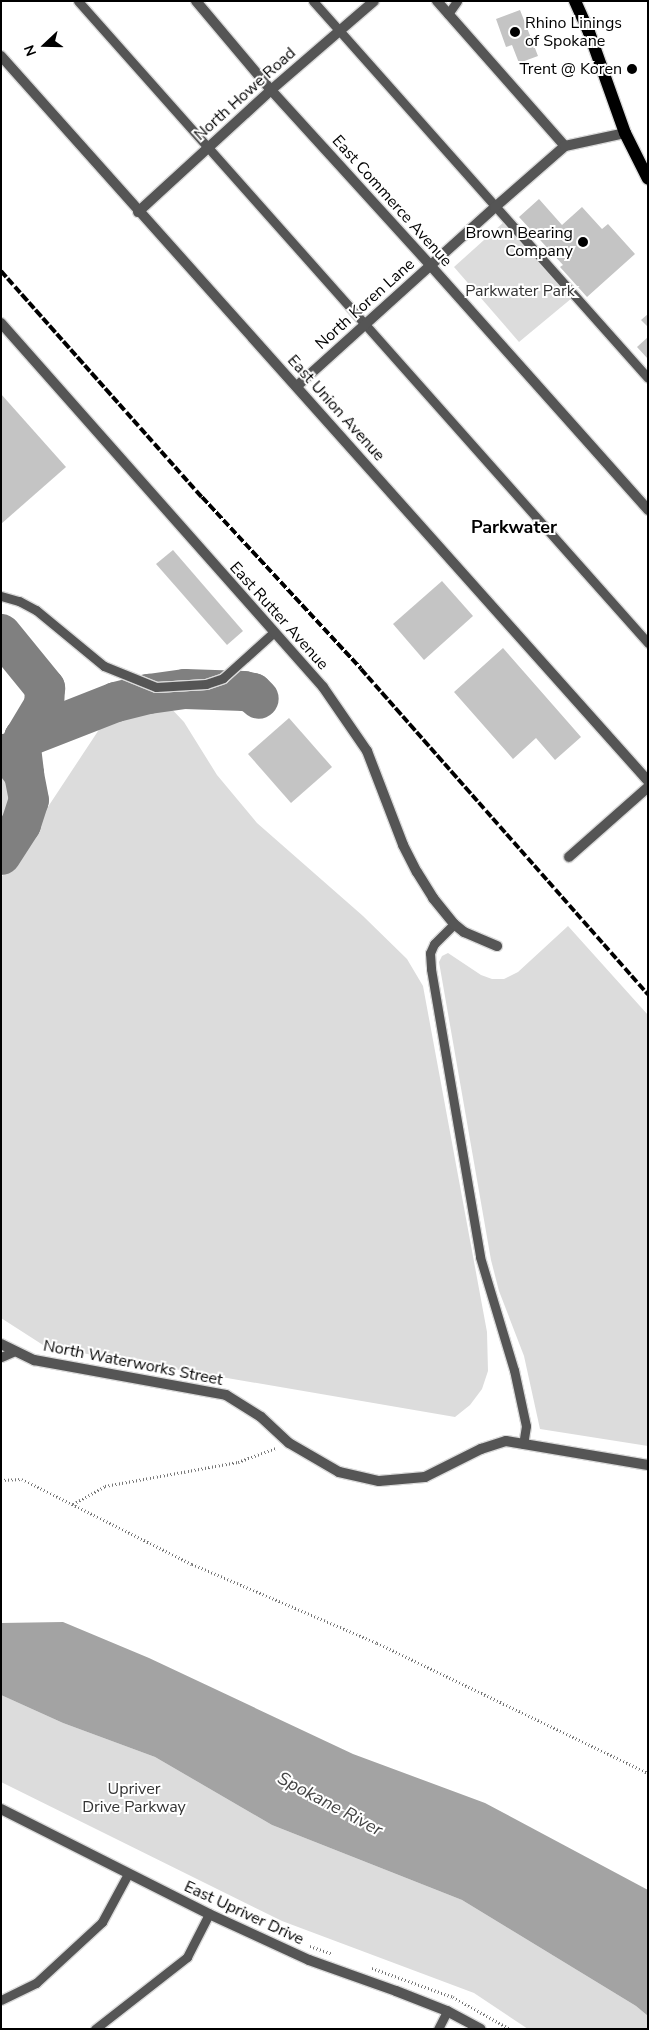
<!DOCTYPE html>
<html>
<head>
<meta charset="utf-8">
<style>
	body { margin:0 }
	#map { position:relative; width:649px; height:2030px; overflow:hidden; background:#fff; font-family:"Nunito Sans",sans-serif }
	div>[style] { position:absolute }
	.green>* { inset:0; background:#dcdcdc }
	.water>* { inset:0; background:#a3a3a3 }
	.taxiway>* { height:40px; margin:-20px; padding:0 20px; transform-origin:20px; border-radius:20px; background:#808080 }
	.building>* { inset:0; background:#c4c4c4 }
	.path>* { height:2.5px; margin-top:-1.25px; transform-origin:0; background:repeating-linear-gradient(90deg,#777 0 1px,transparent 0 3.5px) }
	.roads { filter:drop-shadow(1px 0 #dbdbdb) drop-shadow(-1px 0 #dbdbdb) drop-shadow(0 1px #dbdbdb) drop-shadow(0 -1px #dbdbdb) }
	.service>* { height:9px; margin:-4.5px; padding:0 4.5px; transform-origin:4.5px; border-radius:4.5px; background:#555 }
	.minor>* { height:10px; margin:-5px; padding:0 5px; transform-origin:5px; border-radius:5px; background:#555 }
	.tertiary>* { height:10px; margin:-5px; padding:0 5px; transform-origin:5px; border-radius:5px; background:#555 }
	.primary>* { height:12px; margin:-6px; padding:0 6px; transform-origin:6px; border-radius:6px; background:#000 }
	.rail>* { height:4px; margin-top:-2px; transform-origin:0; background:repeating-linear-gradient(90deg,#000 0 8px,transparent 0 10.5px) }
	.dots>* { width:14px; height:14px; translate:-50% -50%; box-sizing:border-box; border:2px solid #fff; border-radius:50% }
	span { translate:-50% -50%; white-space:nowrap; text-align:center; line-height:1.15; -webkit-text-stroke:4px #fff; paint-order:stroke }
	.poi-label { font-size:16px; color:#000 }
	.left { translate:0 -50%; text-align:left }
	.right { translate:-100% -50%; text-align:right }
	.street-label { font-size:16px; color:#000 }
	.park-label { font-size:16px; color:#333 }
	.neighbourhood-label { font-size:18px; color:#000; font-weight:700 }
	.water-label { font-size:18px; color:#444; font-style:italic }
	.frame { position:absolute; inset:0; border:2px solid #000; pointer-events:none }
	.north { position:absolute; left:20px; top:20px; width:50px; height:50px; -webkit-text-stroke:4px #fff; paint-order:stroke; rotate:249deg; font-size:14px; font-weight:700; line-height:20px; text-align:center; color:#000 }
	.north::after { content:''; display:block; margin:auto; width:18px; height:22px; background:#000; clip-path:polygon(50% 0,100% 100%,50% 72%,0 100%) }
</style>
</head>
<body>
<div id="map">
	<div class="green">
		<div style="clip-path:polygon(504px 222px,572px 298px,519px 342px,454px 267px)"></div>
		<div style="clip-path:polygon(166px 703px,184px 722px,217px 775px,257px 823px,363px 916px,407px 959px,423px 986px,487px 1332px,488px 1371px,482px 1389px,470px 1405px,455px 1417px,70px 1351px,57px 1354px,1px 1318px,1px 878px,104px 722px,133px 710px)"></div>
		<div style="clip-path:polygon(1px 762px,14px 778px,20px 797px,18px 807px,1px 833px)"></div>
		<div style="clip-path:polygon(568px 926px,648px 1015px,648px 1446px,540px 1429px,524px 1356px,499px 1291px,491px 1260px,439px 962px,442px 956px,448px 953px,481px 975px,492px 979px,504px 979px,518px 972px)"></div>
		<div style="clip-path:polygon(1px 1695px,63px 1723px,155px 1757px,272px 1825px,462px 1900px,636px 2006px,648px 2016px,648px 2029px,528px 2029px,474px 1993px,282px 1921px,1px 1782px)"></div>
	</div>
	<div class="water">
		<div style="clip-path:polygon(63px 1622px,149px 1658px,353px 1754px,485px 1803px,648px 1890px,648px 2016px,636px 2006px,462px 1900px,272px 1825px,155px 1757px,63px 1723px,1px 1695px,1px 1623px)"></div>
	</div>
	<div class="taxiway">
		<div style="left:1px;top:634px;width:70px;rotate:50.8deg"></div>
		<div style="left:45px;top:688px;width:17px;rotate:93deg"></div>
		<div style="left:44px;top:705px;width:39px;rotate:121deg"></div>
		<div style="left:24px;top:738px;width:10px;rotate:107deg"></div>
		<div style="left:21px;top:748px;width:26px;rotate:83deg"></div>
		<div style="left:24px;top:738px;width:99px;rotate:-21.4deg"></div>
		<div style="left:116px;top:702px;width:34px;rotate:-14deg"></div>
		<div style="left:149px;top:694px;width:36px;rotate:-8deg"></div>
		<div style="left:185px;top:689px;width:59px;rotate:1.9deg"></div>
		<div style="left:244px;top:691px;width:9px;rotate:13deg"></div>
		<div style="left:253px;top:693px;width:8px;rotate:45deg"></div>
		<div style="left:1px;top:855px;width:37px;rotate:-57deg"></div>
		<div style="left:21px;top:824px;width:25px;rotate:-72deg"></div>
		<div style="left:29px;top:800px;width:26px;rotate:-101deg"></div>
		<div style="left:24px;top:774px;width:26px;rotate:-127deg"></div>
	</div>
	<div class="building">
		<div style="clip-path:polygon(520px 10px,538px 56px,519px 63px,512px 45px,506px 47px,496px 19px)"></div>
		<div style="clip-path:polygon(539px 199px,562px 225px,582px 207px,602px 229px,608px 224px,635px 254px,587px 297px,560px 267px,563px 265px,519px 217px)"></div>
		<div style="clip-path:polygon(648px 314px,648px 327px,641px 320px)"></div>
		<div style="clip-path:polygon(648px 337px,648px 359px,637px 347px)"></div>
		<div style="clip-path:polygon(1px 394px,66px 467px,1px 524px)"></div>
		<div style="clip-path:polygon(173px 550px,243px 631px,227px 645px,156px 564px)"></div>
		<div style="clip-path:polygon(442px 581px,473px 616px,424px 660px,393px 624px)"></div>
		<div style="clip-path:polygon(503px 648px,581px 737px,555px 760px,536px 738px,513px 759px,454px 692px)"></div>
		<div style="clip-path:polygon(289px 718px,332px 767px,291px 803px,248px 754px)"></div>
	</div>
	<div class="path">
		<div style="left:1px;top:1480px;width:21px;rotate:-3deg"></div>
		<div style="left:22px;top:1479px;width:190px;rotate:26.6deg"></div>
		<div style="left:192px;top:1564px;width:201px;rotate:23.1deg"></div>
		<div style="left:377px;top:1643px;width:301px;rotate:25.6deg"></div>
		<div style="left:73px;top:1504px;width:37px;rotate:-29deg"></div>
		<div style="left:105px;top:1486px;width:135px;rotate:-10.2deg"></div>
		<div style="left:238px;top:1462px;width:40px;rotate:-20.2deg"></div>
		<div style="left:310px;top:1946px;width:24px;rotate:19deg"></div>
		<div style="left:372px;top:1968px;width:86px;rotate:19.7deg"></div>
		<div style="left:453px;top:1997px;width:65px;rotate:29.3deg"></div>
	</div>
	<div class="roads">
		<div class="service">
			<div style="left:78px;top:1px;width:859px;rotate:48.4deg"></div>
			<div style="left:313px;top:1px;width:504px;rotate:48.38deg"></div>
			<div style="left:448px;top:14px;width:16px;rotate:-55deg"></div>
			<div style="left:1px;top:596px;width:19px;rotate:16deg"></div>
			<div style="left:19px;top:601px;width:19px;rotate:28deg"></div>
			<div style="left:36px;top:610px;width:88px;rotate:39.5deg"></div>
			<div style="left:104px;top:666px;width:56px;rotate:22deg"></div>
			<div style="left:156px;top:687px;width:50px;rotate:-3.4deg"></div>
			<div style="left:206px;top:684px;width:18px;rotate:-19deg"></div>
			<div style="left:223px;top:678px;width:67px;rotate:-42deg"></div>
			<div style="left:454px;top:924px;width:28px;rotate:135deg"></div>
			<div style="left:434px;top:944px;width:10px;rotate:114deg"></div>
			<div style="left:430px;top:953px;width:16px;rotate:86deg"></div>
			<div style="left:431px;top:969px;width:292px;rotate:80.3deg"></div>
			<div style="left:480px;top:1257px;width:118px;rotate:73.3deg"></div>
			<div style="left:514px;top:1370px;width:57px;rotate:77.9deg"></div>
			<div style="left:526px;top:1426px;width:18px;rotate:99deg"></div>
			<div style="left:1px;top:1357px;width:13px;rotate:-23deg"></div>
			<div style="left:1px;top:2000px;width:39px;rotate:-26deg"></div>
			<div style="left:36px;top:1983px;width:90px;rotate:-42.7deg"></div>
			<div style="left:102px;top:1922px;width:55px;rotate:-61.6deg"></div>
			<div style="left:95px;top:2029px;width:117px;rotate:-38deg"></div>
			<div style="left:187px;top:1957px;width:48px;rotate:-62.9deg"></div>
			<div style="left:438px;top:2029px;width:20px;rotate:-63deg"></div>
		</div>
		<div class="minor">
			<div style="left:196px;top:1px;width:116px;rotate:49.9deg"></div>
			<div style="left:271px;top:90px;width:236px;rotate:47.7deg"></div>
			<div style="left:430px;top:265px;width:328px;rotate:48.3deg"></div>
			<div style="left:437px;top:1px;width:193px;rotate:48.6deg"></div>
			<div style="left:1px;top:56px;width:972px;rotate:48.25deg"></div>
			<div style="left:138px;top:212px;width:180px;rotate:-42.5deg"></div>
			<div style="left:271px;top:90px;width:136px;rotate:-40.8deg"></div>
			<div style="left:1px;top:323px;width:486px;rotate:48.5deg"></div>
			<div style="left:323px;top:687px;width:78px;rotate:55.5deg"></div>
			<div style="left:367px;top:751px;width:101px;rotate:69deg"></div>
			<div style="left:403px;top:845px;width:30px;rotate:63deg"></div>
			<div style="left:417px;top:872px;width:31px;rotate:58deg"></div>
			<div style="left:433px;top:898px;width:33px;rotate:51deg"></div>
			<div style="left:454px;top:924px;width:13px;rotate:39deg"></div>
			<div style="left:464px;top:932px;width:36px;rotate:23deg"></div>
			<div style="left:297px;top:386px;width:267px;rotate:-42.1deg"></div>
			<div style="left:495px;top:207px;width:93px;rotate:-41.1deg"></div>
			<div style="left:565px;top:146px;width:61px;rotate:-12.2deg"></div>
			<div style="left:569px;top:857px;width:106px;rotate:-41.5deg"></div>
			<div style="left:1px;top:1344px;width:37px;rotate:26deg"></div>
			<div style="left:34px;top:1360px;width:195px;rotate:10.3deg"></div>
			<div style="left:226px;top:1395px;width:41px;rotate:32.2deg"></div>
			<div style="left:261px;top:1417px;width:38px;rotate:43deg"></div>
			<div style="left:289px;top:1443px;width:58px;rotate:30.1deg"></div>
			<div style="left:339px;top:1472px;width:41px;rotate:12.7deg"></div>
			<div style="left:379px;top:1481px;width:46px;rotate:-5deg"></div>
			<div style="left:425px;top:1477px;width:63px;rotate:-26.6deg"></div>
			<div style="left:481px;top:1449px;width:26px;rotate:-18deg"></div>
			<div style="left:506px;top:1441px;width:144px;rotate:9.6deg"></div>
		</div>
		<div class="tertiary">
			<div style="left:1px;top:1809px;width:233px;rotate:26.8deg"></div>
			<div style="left:209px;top:1914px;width:110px;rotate:24.7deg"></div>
			<div style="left:309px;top:1960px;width:92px;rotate:19.6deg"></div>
			<div style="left:396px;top:1991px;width:55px;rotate:21.4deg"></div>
			<div style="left:447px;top:2011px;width:38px;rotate:28deg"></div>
		</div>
		<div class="primary">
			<div style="left:575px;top:1px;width:34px;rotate:66deg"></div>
			<div style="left:589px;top:32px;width:107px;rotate:70.4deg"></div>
			<div style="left:625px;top:133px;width:51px;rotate:63.4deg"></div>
		</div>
	</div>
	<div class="rail">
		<div style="left:1px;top:271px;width:302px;rotate:48.4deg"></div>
		<div style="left:202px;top:497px;width:234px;rotate:47.2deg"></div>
		<div style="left:361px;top:669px;width:434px;rotate:48.6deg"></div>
	</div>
	<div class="dots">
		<div style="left:515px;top:32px;background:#000"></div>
		<div style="left:632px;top:69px;background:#000"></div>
		<div style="left:583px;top:242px;background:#000"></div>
	</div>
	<div class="poi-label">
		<span class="left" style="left:525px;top:32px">Rhino Linings<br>of Spokane</span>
		<span class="right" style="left:622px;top:69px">Trent @ Koren</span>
		<span class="right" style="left:573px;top:242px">Brown Bearing<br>Company</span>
	</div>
	<div class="street-label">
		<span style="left:245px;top:94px;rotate:-42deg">North Howe Road</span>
		<span style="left:392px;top:201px;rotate:48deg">East Commerce Avenue</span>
		<span style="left:365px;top:304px;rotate:-42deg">North Koren Lane</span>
		<span style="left:336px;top:408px;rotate:48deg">East Union Avenue</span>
		<span style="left:279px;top:616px;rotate:48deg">East Rutter Avenue</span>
		<span style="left:133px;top:1363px;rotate:11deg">North Waterworks Street</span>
		<span style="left:244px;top:1913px;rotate:25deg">East Upriver Drive</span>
	</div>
	<div class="park-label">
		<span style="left:520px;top:291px">Parkwater Park</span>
		<span style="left:134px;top:1798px">Upriver<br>Drive Parkway</span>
	</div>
	<div class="neighbourhood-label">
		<span style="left:514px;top:527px">Parkwater</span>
	</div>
	<div class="water-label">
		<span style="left:330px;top:1804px;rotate:28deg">Spokane River</span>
	</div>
	<div class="frame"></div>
	<div class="north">N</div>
</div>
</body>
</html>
